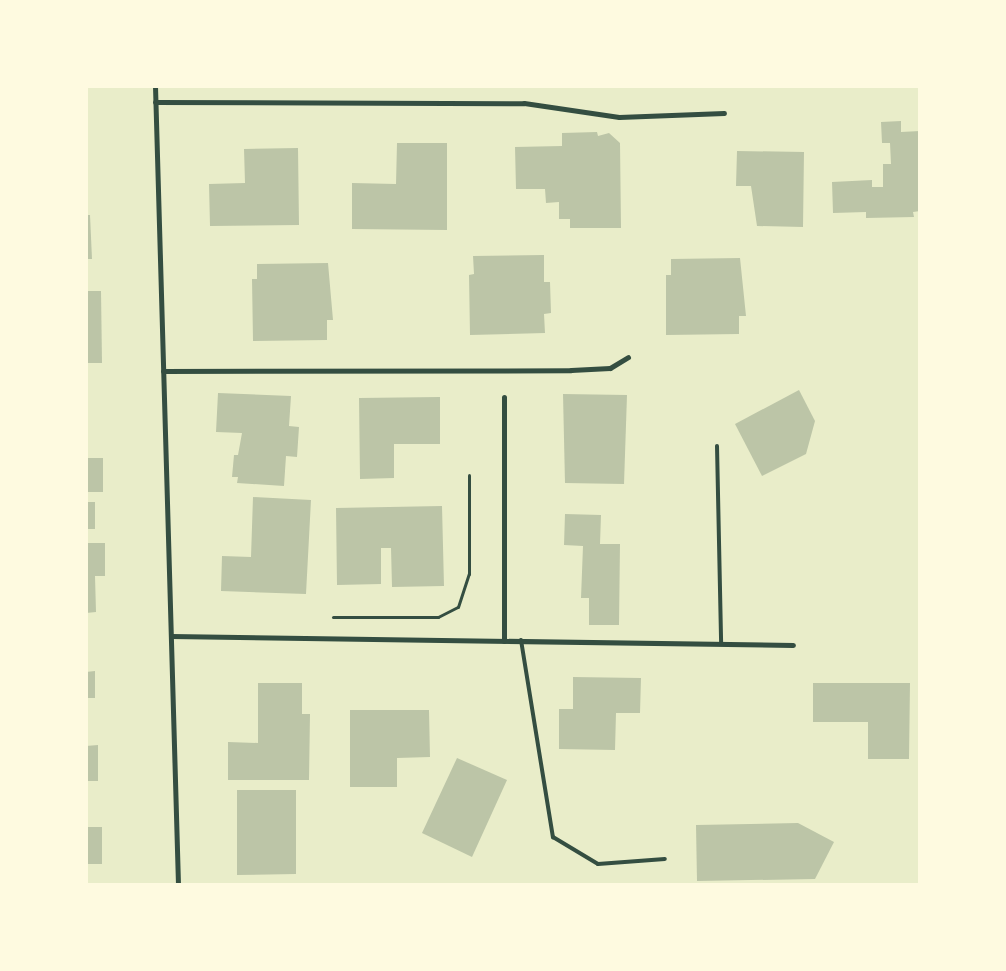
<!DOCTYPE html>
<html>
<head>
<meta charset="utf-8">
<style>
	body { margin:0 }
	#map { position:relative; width:1006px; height:971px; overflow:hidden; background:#e9edc9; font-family:"Space Grotesk",sans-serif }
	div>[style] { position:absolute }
	.building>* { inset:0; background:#bcc5a7 }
	.path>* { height:3px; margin:-1.5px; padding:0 1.5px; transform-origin:1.5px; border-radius:1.5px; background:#344e41 }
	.service>* { height:4px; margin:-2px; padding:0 2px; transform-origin:2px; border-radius:2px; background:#344e41 }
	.minor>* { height:5px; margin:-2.5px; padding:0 2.5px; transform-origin:2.5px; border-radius:2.5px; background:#344e41 }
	span { translate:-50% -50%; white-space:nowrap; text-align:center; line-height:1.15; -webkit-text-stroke:4px #fefae0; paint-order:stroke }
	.frame { position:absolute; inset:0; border:88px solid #fefae0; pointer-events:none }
</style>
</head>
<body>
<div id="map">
	<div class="building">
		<div style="clip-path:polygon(901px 121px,901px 132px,920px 131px,920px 211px,913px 212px,914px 217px,866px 218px,866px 212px,833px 213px,832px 182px,872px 180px,872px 187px,883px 187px,883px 164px,891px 164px,890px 143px,882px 143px,881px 122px)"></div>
		<div style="clip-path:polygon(597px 132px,598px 136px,609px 133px,620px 143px,621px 228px,570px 228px,570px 219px,559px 219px,559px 202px,546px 203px,545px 189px,516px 189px,515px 147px,562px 146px,562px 133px)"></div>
		<div style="clip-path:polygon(397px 143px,447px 143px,447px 230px,352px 229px,352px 183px,396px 184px)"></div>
		<div style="clip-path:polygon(298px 148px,299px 225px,210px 226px,209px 184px,245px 183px,244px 149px)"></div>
		<div style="clip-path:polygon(737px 151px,804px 152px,803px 227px,757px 226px,751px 186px,736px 186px)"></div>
		<div style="clip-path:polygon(86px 215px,90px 215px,92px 259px,86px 259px)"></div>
		<div style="clip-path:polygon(544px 255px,544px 282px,550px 282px,551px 313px,544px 314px,545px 333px,470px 335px,469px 275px,474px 274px,473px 256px)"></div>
		<div style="clip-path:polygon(740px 258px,746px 316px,739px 316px,739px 334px,666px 335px,666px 275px,671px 275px,671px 259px)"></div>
		<div style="clip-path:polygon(328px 263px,333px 320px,327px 320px,327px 340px,253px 341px,252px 279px,257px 279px,257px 264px)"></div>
		<div style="clip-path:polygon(86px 291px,101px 291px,102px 363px,86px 363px)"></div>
		<div style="clip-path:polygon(799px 390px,815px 421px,806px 454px,762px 476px,735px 424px)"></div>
		<div style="clip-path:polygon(218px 393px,291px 396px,289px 426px,299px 427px,297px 457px,286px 456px,284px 486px,237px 483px,238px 477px,232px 477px,234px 455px,238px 455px,242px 433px,216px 432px)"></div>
		<div style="clip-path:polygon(563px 394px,627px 395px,624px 484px,565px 483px)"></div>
		<div style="clip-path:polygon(440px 397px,440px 444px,394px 444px,394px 478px,360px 479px,359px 398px)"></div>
		<div style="clip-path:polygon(86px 458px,103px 458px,103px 492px,86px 492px)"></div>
		<div style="clip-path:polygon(253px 497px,311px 500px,306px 594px,221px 591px,222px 556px,251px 557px)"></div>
		<div style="clip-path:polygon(86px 502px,95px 502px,95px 529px,86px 529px)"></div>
		<div style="clip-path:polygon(442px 506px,444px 586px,392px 587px,391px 548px,381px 548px,381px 584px,337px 585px,336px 508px)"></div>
		<div style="clip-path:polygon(565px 514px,601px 515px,600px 544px,620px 544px,619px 625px,589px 625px,589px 598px,581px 598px,583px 546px,564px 545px)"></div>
		<div style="clip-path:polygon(86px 543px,105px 543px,105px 576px,95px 576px,96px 612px,86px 613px)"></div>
		<div style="clip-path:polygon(95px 671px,95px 698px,86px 698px,86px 672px)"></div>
		<div style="clip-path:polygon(573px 677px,641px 678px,640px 713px,616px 713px,615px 750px,559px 749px,559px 709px,573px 709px)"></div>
		<div style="clip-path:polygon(258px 683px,302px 683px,302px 714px,310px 714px,309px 780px,228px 780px,228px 742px,258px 743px)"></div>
		<div style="clip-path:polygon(813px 683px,910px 683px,909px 759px,868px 759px,868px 722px,813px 722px)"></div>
		<div style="clip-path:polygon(350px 710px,429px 710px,430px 757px,397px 758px,397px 787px,350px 787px)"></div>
		<div style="clip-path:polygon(98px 745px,98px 781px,86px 781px,86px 746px)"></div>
		<div style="clip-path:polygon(457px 758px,507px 780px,472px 857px,422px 833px)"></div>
		<div style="clip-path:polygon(237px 790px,296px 790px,296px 874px,237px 875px)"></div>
		<div style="clip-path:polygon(798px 823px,834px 842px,815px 879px,697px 881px,696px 825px)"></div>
		<div style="clip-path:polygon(86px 827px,102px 827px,102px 864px,86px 864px)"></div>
	</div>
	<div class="path">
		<div style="left:333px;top:617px;width:105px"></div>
		<div style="left:438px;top:617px;width:22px;rotate:-27deg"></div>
		<div style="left:458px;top:607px;width:35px;rotate:-72deg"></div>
		<div style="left:469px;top:574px;width:99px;rotate:-90deg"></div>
	</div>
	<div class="service">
		<div style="left:717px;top:446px;width:198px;rotate:88.8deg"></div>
		<div style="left:521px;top:640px;width:200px;rotate:80.8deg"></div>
		<div style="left:553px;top:837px;width:52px;rotate:31deg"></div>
		<div style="left:598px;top:864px;width:67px;rotate:-4.3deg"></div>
	</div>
	<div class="minor">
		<div style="left:155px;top:86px;width:799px;rotate:88.35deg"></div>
		<div style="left:155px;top:102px;width:369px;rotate:0.2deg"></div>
		<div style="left:524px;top:103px;width:96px;rotate:8.4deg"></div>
		<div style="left:619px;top:117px;width:105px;rotate:-2.2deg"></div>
		<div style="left:163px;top:371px;width:408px;rotate:-0.1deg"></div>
		<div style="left:571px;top:370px;width:39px;rotate:-3deg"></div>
		<div style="left:610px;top:368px;width:21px;rotate:-31deg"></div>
		<div style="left:504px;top:397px;width:244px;rotate:90deg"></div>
		<div style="left:171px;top:636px;width:622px;rotate:0.83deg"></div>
	</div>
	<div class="frame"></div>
</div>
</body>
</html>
